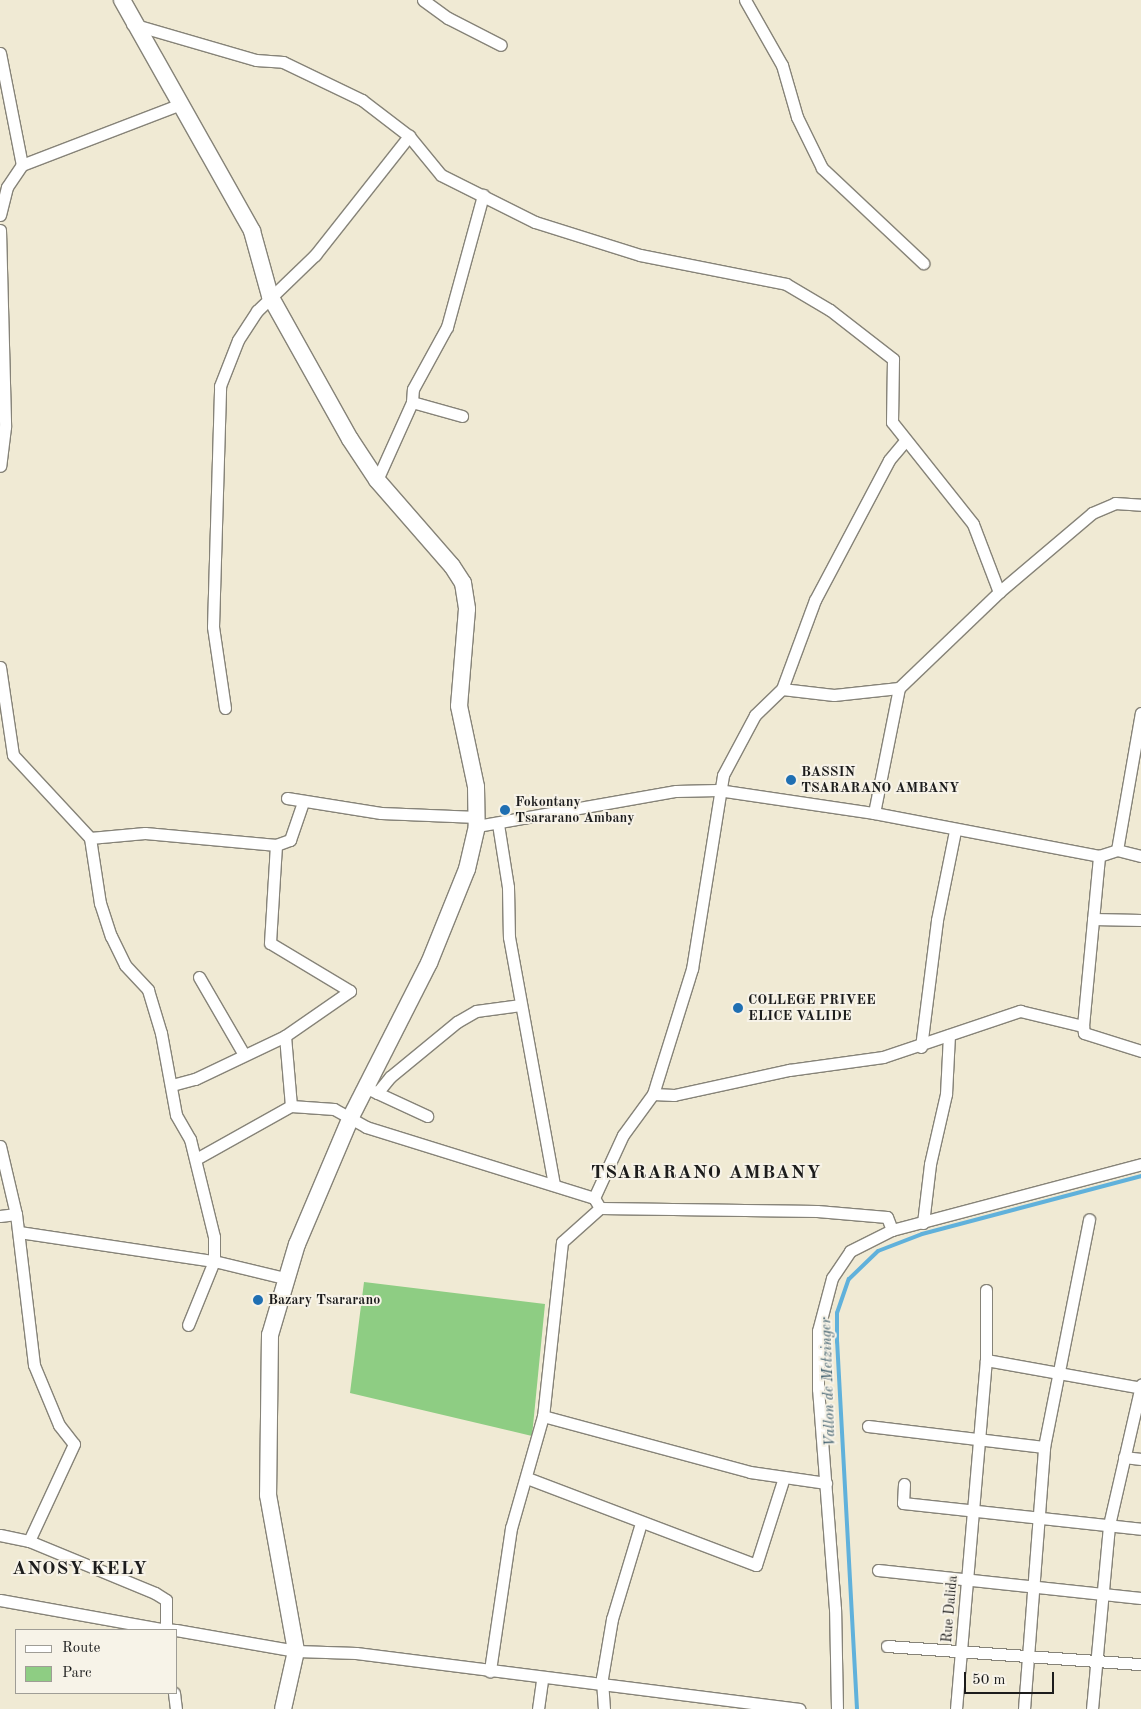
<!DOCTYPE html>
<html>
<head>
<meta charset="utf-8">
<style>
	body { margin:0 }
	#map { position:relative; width:1141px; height:1709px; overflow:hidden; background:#f0ead4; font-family:"Old Standard TT",serif }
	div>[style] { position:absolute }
	.green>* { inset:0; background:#8ecd83 }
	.stream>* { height:4px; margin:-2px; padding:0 2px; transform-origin:2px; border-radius:2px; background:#60b1db }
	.roads { filter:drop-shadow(1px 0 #868378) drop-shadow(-1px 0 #868378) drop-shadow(0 1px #868378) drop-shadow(0 -1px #868378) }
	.street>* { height:11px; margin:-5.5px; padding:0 5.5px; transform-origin:5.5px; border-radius:5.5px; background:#fff }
	.secondary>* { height:16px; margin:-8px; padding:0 8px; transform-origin:8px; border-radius:8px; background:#fff }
	.dots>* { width:14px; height:14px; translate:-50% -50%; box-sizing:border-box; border:2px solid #f7f3e8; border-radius:50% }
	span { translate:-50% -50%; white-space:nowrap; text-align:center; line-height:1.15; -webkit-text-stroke:4px #f7f3e8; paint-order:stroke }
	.poi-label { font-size:14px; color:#1c1c1c; font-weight:700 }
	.left { translate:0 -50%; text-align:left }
	.street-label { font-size:14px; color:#1c1c1c }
	.water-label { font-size:15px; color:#375868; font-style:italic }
	.district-label { font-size:19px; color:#1c1c1c; font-weight:700; letter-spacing:1px }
	.legend { position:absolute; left:15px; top:1629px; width:162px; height:65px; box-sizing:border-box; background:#f7f3e8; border:1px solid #9f9d96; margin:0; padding:6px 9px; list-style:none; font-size:15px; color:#1c1c1c }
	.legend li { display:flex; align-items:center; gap:10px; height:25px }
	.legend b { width:25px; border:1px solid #9f9d96 }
	.scale { position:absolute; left:964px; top:1672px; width:90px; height:22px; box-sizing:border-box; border:2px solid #1c1c1c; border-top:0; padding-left:6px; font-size:15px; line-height:18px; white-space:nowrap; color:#1c1c1c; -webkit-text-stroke:4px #f7f3e8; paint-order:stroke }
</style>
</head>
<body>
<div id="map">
	<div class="green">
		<div style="clip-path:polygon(364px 1282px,545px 1304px,532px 1436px,350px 1393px)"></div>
	</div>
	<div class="stream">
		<div style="left:857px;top:1709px;width:368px;rotate:-93.1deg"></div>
		<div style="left:837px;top:1342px;width:29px;rotate:-90deg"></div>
		<div style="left:837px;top:1313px;width:36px;rotate:-71deg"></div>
		<div style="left:849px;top:1279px;width:40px;rotate:-44deg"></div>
		<div style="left:878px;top:1251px;width:47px;rotate:-21.1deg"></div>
		<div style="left:922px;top:1234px;width:227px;rotate:-14.8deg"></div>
	</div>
	<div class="roads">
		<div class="street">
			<div style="left:423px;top:0;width:31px;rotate:36deg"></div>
			<div style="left:448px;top:18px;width:59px;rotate:27deg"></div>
			<div style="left:745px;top:0;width:75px;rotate:60.4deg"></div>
			<div style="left:782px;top:65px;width:54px;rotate:73.9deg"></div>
			<div style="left:797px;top:117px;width:57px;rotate:63.9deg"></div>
			<div style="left:822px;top:168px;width:139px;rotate:43.2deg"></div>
			<div style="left:132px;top:24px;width:129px;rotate:16.2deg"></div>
			<div style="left:256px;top:60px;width:27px;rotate:4deg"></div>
			<div style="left:283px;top:62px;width:88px;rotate:25.7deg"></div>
			<div style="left:362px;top:100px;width:59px;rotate:37.5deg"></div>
			<div style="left:409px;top:136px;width:50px;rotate:50.6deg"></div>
			<div style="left:441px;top:175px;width:105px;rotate:26.6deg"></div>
			<div style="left:535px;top:222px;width:110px;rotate:17.4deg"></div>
			<div style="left:640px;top:255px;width:149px;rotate:11.2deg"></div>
			<div style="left:786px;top:284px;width:51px;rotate:30.6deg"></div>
			<div style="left:830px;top:310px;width:80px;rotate:37.9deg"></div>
			<div style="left:893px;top:359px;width:63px;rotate:90.9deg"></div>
			<div style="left:892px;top:422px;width:130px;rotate:51.5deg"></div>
			<div style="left:973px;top:524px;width:73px;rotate:69.1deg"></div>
			<div style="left:0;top:53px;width:114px;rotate:78.9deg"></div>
			<div style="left:0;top:215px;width:29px;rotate:-76deg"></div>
			<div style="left:7px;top:187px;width:27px;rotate:-56deg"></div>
			<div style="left:22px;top:165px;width:167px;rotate:-21deg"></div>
			<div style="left:0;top:230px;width:197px;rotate:88.5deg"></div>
			<div style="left:5px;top:427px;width:39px;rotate:97deg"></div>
			<div style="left:412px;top:402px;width:52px;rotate:15.6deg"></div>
			<div style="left:377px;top:480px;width:85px;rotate:-65.8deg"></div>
			<div style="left:412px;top:402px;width:13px;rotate:-86deg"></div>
			<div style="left:413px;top:389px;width:71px;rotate:-61.3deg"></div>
			<div style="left:447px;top:327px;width:137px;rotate:-74.7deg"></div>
			<div style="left:0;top:667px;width:89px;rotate:81.6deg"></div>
			<div style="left:13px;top:755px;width:113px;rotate:47.1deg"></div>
			<div style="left:90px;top:838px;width:66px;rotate:81.3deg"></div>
			<div style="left:100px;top:903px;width:35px;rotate:72deg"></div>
			<div style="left:111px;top:936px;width:32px;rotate:64deg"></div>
			<div style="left:125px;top:965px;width:34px;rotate:47deg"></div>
			<div style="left:148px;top:990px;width:45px;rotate:73.2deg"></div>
			<div style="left:161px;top:1033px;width:83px;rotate:79.6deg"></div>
			<div style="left:176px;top:1115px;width:28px;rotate:60deg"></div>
			<div style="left:190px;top:1139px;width:101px;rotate:76.2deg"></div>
			<div style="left:214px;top:1237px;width:24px;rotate:90deg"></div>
			<div style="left:214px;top:1261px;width:69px;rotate:112.1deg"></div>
			<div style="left:782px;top:689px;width:52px;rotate:6.6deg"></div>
			<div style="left:834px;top:695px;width:65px;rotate:-6.1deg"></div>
			<div style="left:225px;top:708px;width:82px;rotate:-98.4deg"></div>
			<div style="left:213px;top:627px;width:241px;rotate:-88.3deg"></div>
			<div style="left:220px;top:386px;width:49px;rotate:-68.6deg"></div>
			<div style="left:238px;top:340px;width:35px;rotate:-57deg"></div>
			<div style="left:257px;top:311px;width:81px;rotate:-44deg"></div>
			<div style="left:315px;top:255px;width:152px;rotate:-51.7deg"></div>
			<div style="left:287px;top:798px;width:95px;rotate:9.1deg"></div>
			<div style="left:381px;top:813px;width:96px;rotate:2.4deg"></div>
			<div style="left:874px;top:813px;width:127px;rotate:-78.7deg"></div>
			<div style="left:899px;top:688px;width:139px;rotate:-43.8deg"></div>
			<div style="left:999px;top:592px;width:122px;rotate:-40.3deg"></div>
			<div style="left:1092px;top:513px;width:25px;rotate:-23deg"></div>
			<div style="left:1115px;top:503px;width:26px;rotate:4deg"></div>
			<div style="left:498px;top:824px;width:64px;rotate:81deg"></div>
			<div style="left:508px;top:887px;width:50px;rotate:88.9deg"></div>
			<div style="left:509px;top:937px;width:252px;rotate:79.7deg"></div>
			<div style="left:477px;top:826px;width:202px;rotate:-10deg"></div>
			<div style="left:676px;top:791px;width:42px;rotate:-1.4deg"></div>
			<div style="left:718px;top:790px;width:158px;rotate:8.4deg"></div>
			<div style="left:874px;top:813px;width:229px;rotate:10.8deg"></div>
			<div style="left:1099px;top:856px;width:19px;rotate:-18deg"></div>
			<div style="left:1117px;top:850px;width:25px;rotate:14deg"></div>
			<div style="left:90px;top:838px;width:55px;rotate:-5.2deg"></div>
			<div style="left:145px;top:833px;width:132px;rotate:5.2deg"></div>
			<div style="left:276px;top:845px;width:15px;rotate:-20deg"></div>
			<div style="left:290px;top:840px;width:40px;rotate:-71.1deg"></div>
			<div style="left:1117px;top:850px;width:139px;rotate:-80.1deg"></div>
			<div style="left:1093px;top:919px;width:48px;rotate:1.2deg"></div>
			<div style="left:199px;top:977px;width:88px;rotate:59.9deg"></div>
			<div style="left:1083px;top:1026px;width:171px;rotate:-84.6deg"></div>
			<div style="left:285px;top:1036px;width:70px;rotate:85.1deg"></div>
			<div style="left:921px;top:1047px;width:128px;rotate:-82.8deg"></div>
			<div style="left:937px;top:920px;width:91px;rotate:-78.6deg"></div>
			<div style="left:172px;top:1085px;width:24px;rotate:-15deg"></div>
			<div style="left:195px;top:1079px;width:100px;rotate:-25.5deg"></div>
			<div style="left:285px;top:1036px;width:79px;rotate:-34.7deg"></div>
			<div style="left:350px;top:991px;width:93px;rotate:-149deg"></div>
			<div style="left:270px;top:943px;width:98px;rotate:-86.5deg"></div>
			<div style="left:371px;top:1090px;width:62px;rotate:24.9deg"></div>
			<div style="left:377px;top:1093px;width:21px;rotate:-51deg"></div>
			<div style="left:390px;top:1077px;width:87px;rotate:-39.4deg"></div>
			<div style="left:457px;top:1022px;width:22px;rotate:-30deg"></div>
			<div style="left:476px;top:1011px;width:45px;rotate:-7.6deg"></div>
			<div style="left:653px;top:1094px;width:131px;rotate:-72.7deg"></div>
			<div style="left:692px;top:969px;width:196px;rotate:-80.9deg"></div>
			<div style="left:723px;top:775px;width:68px;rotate:-61.9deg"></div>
			<div style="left:755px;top:715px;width:37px;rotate:-44deg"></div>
			<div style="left:782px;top:689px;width:95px;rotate:-69.7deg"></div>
			<div style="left:815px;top:600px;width:158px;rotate:-62.1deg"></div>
			<div style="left:889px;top:460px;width:25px;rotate:-50deg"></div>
			<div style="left:0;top:1146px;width:70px;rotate:76.8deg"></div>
			<div style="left:16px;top:1214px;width:152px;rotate:83.2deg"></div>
			<div style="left:34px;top:1365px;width:65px;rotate:67.4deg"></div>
			<div style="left:59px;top:1425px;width:24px;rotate:52deg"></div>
			<div style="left:74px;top:1444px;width:107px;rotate:114.9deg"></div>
			<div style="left:196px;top:1159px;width:109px;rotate:-29.2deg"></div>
			<div style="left:291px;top:1106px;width:43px;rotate:4deg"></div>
			<div style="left:334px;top:1109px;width:37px;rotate:29deg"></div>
			<div style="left:366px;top:1127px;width:239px;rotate:17.3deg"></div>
			<div style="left:594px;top:1198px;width:12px;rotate:59deg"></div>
			<div style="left:600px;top:1208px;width:51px;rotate:138.2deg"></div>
			<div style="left:562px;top:1242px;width:175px;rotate:96.2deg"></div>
			<div style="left:543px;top:1416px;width:116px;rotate:105.9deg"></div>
			<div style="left:511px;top:1528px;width:145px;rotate:98.4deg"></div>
			<div style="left:594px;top:1198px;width:69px;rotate:-65.3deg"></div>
			<div style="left:623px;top:1135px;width:51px;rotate:-53.8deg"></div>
			<div style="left:653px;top:1094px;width:21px;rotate:3deg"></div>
			<div style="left:674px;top:1095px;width:118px;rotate:-12.3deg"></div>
			<div style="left:789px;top:1070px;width:95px;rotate:-7.9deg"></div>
			<div style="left:883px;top:1057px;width:145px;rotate:-18.6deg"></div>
			<div style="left:1020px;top:1011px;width:65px;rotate:13.4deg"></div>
			<div style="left:1083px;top:1026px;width:7px;rotate:82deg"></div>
			<div style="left:1084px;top:1033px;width:60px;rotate:17.5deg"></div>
			<div style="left:600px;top:1208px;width:217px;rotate:0.8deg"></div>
			<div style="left:817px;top:1211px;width:70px;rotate:4.9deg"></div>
			<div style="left:887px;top:1217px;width:14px;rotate:69deg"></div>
			<div style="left:0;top:1216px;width:16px;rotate:-7deg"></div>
			<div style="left:923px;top:1223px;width:59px;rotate:-83.2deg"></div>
			<div style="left:930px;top:1164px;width:72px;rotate:-77.1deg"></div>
			<div style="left:946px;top:1094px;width:59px;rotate:-87.1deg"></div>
			<div style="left:19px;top:1232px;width:197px;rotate:8.5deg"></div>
			<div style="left:214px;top:1261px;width:73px;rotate:13.5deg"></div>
			<div style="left:986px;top:1360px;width:158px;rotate:10.2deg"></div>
			<div style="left:543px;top:1416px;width:214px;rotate:15.1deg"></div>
			<div style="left:750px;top:1472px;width:77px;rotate:8.2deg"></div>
			<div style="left:868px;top:1426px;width:177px;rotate:6.8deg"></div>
			<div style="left:1124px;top:1457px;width:17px;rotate:7deg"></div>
			<div style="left:527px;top:1478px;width:245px;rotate:20.8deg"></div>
			<div style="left:756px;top:1565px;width:92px;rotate:-72.3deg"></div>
			<div style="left:904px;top:1484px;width:19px;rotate:93deg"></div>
			<div style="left:903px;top:1503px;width:239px;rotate:6.2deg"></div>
			<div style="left:0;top:1535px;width:30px;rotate:12deg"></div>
			<div style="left:29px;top:1541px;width:136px;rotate:22.4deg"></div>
			<div style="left:155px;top:1593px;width:13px;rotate:32deg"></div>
			<div style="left:166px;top:1600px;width:29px;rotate:90deg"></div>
			<div style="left:166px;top:1629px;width:9px;rotate:6deg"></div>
			<div style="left:878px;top:1570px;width:264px;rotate:6.1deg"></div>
			<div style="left:0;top:1600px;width:169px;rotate:10.2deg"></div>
			<div style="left:176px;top:1630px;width:122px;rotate:9.9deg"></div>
			<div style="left:296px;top:1651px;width:60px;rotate:1.9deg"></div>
			<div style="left:356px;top:1653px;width:447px;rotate:7.2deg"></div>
			<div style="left:887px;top:1646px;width:255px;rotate:4.1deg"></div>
			<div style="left:174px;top:1693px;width:16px;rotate:83deg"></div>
			<div style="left:538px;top:1709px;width:29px;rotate:-82deg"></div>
			<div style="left:604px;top:1709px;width:31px;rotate:-94deg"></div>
			<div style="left:602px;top:1678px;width:60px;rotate:-80.4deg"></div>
			<div style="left:612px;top:1619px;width:100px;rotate:-73.2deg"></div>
			<div style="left:837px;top:1709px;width:100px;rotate:-91.1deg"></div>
			<div style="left:835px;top:1609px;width:221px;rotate:-94.4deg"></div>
			<div style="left:818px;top:1389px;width:58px;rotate:-90deg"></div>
			<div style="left:818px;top:1331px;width:55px;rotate:-75.2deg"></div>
			<div style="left:832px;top:1278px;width:32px;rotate:-56deg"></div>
			<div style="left:850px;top:1251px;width:47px;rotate:-26.6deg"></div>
			<div style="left:892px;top:1230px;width:258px;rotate:-14.8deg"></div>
			<div style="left:956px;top:1709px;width:350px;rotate:-85.1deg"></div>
			<div style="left:986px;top:1360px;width:70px;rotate:-90deg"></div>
			<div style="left:1024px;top:1709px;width:263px;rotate:-85.6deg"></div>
			<div style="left:1044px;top:1447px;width:232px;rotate:-78.8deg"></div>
			<div style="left:1092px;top:1709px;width:185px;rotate:-84.7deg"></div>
			<div style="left:1109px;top:1525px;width:144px;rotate:-77.1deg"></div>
		</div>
		<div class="secondary">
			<div style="left:122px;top:0;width:265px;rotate:60.6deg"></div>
			<div style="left:252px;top:231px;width:67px;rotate:74.5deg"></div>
			<div style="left:270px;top:296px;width:164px;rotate:60.8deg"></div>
			<div style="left:350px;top:439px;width:49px;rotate:56.6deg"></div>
			<div style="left:377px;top:480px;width:114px;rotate:48.9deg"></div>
			<div style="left:452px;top:566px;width:20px;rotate:57deg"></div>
			<div style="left:463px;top:583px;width:26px;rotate:81deg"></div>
			<div style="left:467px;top:609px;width:97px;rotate:94.7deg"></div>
			<div style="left:459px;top:706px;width:83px;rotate:78.1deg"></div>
			<div style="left:476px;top:787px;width:39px;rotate:89deg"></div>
			<div style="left:477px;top:826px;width:44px;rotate:103.1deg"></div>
			<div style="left:467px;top:869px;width:101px;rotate:112deg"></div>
			<div style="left:429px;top:963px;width:173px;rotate:116.9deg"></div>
			<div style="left:351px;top:1117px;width:138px;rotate:113deg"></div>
			<div style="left:297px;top:1244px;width:95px;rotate:106.5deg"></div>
			<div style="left:270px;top:1335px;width:160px;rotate:90.7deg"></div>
			<div style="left:268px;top:1495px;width:158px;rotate:79.8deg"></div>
			<div style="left:296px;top:1651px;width:59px;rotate:102.6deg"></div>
		</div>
	</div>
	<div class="dots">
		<div style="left:791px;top:780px;background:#1f6fb2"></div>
		<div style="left:505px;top:810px;background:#1f6fb2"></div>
		<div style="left:738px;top:1008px;background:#1f6fb2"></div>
		<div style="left:258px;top:1300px;background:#1f6fb2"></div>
	</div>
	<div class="poi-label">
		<span class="left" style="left:801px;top:780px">BASSIN<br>TSARARANO AMBANY</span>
		<span class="left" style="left:515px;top:810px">Fokontany<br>Tsararano Ambany</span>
		<span class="left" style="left:748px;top:1008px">COLLEGE PRIVEE<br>ELICE VALIDE</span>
		<span class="left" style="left:268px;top:1300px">Bazary Tsararano</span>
	</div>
	<div class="street-label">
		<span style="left:950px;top:1609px;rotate:-85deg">Rue Dalida</span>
	</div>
	<div class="water-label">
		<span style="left:829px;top:1382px;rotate:-92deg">Vallon de Metzinger</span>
	</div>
	<div class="district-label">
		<span style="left:706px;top:1174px">TSARARANO AMBANY</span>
		<span style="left:80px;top:1570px">ANOSY KELY</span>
	</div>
	<ul class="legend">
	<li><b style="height:6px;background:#fff"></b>Route</li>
	<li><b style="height:14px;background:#8ecd83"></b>Parc</li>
	</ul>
	<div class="scale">50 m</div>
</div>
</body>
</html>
